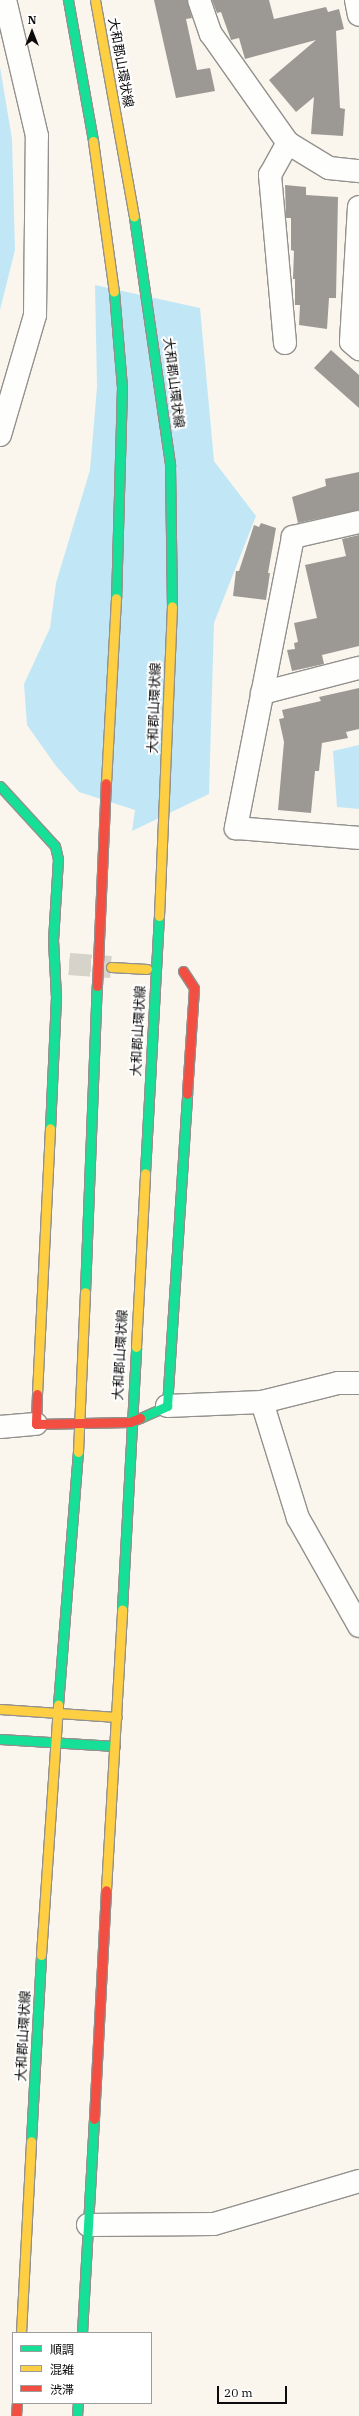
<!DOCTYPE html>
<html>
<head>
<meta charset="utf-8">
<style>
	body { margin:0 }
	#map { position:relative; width:359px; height:2416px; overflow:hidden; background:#faf6ed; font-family:"IBM Plex Serif","Noto Sans JP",serif }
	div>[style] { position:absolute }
	.water>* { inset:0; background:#c1e7f7 }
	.building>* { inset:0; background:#9c9894 }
	.secondary-tunnel>* { height:22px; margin-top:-11px; transform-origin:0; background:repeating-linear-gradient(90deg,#d6d3cb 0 22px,transparent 0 33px) }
	.roads { filter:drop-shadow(1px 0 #93918d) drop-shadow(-1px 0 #93918d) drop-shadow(0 1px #93918d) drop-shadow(0 -1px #93918d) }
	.street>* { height:22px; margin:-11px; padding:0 11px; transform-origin:11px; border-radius:11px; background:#fefefc }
	.fast>* { height:9px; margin:-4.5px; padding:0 4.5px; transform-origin:4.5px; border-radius:4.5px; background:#16e098 }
	.slow>* { height:9px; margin:-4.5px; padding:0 4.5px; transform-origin:4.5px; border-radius:4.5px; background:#ffcf43 }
	.jam>* { height:9px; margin:-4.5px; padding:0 4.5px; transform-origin:4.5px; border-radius:4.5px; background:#f24e42 }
	span { translate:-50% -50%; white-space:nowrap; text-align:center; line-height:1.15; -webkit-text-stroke:4px #fff; paint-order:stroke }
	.street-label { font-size:13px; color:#0b0b0b }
	.legend { position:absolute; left:12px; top:2332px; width:140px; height:72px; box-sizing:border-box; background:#fff; border:1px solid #9d9d9d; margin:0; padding:5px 7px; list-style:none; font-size:12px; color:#0b0b0b }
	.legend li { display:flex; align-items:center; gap:8px; height:20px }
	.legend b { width:20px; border:1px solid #9d9d9d }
	.north { position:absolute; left:12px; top:12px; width:40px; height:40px; -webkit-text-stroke:3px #fff; paint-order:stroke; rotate:0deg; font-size:11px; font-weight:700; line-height:16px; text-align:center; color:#0b0b0b }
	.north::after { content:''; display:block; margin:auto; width:14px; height:18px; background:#0b0b0b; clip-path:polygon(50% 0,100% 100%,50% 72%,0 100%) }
	.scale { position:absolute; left:217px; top:2386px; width:70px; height:18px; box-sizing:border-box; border:2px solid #0b0b0b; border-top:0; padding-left:5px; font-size:12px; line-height:14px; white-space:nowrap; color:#0b0b0b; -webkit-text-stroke:3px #fff; paint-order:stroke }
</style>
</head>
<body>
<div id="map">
	<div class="water">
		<div style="clip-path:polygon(0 67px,12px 139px,15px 250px,0 310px)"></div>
		<div style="clip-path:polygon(95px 285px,200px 308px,214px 461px,256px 516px,214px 623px,209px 794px,132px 831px,135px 810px,79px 792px,56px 766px,27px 725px,24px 684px,50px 628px,56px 583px,90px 470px,97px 387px)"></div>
		<div style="clip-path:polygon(359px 745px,359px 809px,337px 807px,333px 751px)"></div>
	</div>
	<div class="building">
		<div style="clip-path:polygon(154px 0,187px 0,192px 18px,186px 19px,197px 70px,210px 68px,215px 91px,176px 98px)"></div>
		<div style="clip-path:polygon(212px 0,269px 0,274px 19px,326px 7px,328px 12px,339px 9px,344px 29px,336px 31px,340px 108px,345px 109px,343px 136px,311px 134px,314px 97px,296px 112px,269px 80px,316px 40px,245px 59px,239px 38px,231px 40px,221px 12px,217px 13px)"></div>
		<div style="clip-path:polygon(285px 185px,306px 187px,306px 195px,338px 197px,336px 298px,329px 298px,327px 329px,299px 325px,300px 305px,295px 305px,295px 279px,293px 279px,294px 251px,291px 250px,291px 218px,286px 218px)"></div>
		<div style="clip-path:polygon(331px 350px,359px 375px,359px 408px,314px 368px)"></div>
		<div style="clip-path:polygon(359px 472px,359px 510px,298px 523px,292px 497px,326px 486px,325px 479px)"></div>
		<div style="clip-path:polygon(261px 523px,276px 528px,268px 573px,270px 573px,266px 600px,233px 596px,236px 571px,239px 571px,254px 525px,259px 527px)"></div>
		<div style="clip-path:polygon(359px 535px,359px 646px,322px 655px,324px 664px,292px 671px,287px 650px,295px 649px,294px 643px,298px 642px,294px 623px,317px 618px,305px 565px,346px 556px,342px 539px)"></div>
		<div style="clip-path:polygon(359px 688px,359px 729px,346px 732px,348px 738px,322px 743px,319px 771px,315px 771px,311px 813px,278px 810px,284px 742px,279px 719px,284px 718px,282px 710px,321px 701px,319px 697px)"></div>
	</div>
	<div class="secondary-tunnel">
		<div style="left:69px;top:964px;width:42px;rotate:4.1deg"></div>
	</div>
	<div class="roads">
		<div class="street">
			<div style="left:199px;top:0;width:36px;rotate:71deg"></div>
			<div style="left:211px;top:34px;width:133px;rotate:54.8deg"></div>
			<div style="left:288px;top:143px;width:48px;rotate:31.4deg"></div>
			<div style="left:329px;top:168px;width:30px;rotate:6deg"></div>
			<div style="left:356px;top:0;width:15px;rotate:79deg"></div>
			<div style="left:359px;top:207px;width:135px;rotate:93.4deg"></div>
			<div style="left:351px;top:342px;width:11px;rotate:41deg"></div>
			<div style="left:285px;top:343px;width:169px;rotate:-95.1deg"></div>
			<div style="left:270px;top:175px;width:37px;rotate:-61deg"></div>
			<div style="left:0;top:435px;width:125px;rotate:-73.7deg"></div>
			<div style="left:35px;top:315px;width:179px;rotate:-89.4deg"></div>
			<div style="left:37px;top:136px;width:140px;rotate:-103.2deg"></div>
			<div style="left:359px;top:522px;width:68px;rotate:167.2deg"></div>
			<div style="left:293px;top:537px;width:297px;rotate:101.1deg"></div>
			<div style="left:236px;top:828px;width:123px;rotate:4.6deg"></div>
			<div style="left:262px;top:693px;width:100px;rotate:-14.5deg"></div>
			<div style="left:262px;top:1402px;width:121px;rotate:72.8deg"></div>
			<div style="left:298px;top:1518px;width:124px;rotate:60.5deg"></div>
			<div style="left:167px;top:1406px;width:95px;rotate:-2.4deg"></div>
			<div style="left:262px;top:1402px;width:78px;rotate:-14deg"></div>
			<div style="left:338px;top:1383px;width:21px"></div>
			<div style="left:0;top:1427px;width:36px;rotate:-5deg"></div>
			<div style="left:88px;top:2225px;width:126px;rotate:-0.5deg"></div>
			<div style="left:214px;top:2224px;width:151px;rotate:-16.5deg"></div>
		</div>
		<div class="fast">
			<div style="left:68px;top:0;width:143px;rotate:79.9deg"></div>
			<div style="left:134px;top:217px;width:251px;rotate:81.7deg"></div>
			<div style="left:170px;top:465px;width:141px;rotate:89.2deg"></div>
			<div style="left:114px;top:292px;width:95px;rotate:85.2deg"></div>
			<div style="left:122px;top:387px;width:211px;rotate:91.6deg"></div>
			<div style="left:0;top:786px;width:81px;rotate:47.5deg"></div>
			<div style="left:55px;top:846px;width:13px;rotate:77deg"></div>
			<div style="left:58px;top:859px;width:81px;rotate:93.5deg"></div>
			<div style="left:53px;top:940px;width:57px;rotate:87deg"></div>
			<div style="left:56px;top:997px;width:131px;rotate:92.6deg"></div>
			<div style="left:145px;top:1173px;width:257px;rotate:-86.9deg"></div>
			<div style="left:85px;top:1292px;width:306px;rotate:-87.8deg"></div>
			<div style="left:140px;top:1418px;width:30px;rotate:-24deg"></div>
			<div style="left:167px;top:1406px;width:313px;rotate:-86.3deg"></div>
			<div style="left:122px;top:1609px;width:262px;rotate:-86.9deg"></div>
			<div style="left:58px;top:1705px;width:254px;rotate:-85.5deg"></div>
			<div style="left:0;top:1739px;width:115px;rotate:3.5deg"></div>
			<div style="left:31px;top:2141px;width:186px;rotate:-86.9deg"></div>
			<div style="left:82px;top:2333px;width:214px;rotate:-86.8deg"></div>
			<div style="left:77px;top:2416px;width:13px;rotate:-86deg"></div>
		</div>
		<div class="slow">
			<div style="left:95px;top:0;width:220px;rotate:79.8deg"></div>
			<div style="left:93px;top:141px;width:152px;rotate:82.1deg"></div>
			<div style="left:106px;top:783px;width:185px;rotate:-86.9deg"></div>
			<div style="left:159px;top:916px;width:310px;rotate:-87.6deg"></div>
			<div style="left:111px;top:967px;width:36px;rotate:3deg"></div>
			<div style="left:136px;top:1347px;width:174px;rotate:-87deg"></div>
			<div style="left:37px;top:1394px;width:266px;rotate:-87.2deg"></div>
			<div style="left:78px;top:1452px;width:160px;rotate:-87.5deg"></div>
			<div style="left:0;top:1709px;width:117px;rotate:3.9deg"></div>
			<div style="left:106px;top:1890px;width:281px;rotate:-86.7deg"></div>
			<div style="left:41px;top:1955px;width:251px;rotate:-86.1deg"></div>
			<div style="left:21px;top:2333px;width:192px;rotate:-87deg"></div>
		</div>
		<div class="jam">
			<div style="left:183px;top:971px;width:20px;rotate:57deg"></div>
			<div style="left:194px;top:988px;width:106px;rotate:93.8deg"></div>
			<div style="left:97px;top:986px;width:203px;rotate:-87.5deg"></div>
			<div style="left:37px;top:1394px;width:30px;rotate:92deg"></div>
			<div style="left:36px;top:1424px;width:94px;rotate:-1.2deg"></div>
			<div style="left:130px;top:1422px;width:11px;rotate:-22deg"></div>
			<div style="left:94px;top:2119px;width:229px;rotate:-87deg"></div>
			<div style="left:16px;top:2416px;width:13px;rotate:-86deg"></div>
		</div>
	</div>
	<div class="street-label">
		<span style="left:120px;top:63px;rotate:80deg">大和郡山環状線</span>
		<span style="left:173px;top:383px;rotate:83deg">大和郡山環状線</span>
		<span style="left:155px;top:708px;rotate:-88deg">大和郡山環状線</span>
		<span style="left:139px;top:1031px;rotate:-87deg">大和郡山環状線</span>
		<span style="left:121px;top:1355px;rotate:-87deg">大和郡山環状線</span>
		<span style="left:24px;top:2036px;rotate:-87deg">大和郡山環状線</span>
	</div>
	<ul class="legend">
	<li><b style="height:5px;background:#16e098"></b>順調</li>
	<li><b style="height:5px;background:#ffcf43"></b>混雑</li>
	<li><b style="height:5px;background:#f24e42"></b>渋滞</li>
	</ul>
	<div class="north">N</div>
	<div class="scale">20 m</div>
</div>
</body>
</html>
